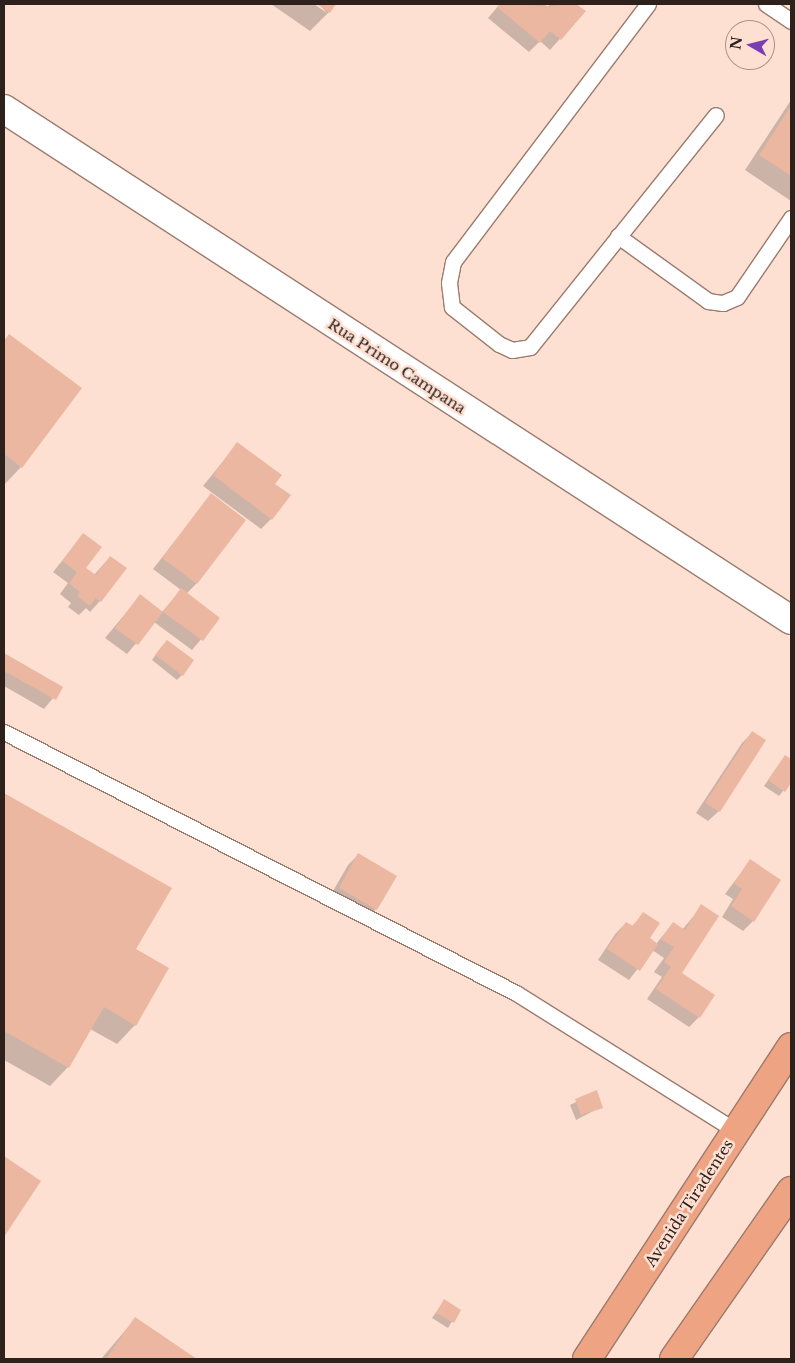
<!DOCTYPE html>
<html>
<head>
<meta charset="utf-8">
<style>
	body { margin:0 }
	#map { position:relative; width:795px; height:1363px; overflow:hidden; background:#fee0d3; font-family:"Libre Baskerville",serif }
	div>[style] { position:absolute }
	.shadow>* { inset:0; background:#0003 }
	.building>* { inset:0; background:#ebb7a1 }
	.roads { filter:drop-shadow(1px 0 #9c7b6d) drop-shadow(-1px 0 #9c7b6d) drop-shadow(0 1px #9c7b6d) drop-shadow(0 -1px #9c7b6d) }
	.lane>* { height:15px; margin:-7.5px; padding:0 7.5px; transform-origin:7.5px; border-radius:7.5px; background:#fff }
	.secondary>* { height:28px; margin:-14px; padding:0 14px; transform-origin:14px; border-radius:14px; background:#fff }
	.highway>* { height:28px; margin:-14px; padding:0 14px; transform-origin:14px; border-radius:14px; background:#eea382 }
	span { translate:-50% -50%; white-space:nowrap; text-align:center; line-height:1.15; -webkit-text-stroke:5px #fee0d3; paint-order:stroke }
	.street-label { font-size:15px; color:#2e211b }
	.frame { position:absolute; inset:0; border:5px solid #2e211b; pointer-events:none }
	.north { position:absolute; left:725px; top:20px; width:50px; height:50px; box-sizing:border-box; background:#fee0d3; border:1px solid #ab9489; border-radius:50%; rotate:278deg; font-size:14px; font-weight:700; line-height:20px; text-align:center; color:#2e211b }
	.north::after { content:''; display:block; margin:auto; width:18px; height:22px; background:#7a3eb3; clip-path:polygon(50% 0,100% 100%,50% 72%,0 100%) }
</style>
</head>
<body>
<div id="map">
	<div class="shadow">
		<div style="clip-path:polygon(271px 4px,314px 4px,327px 13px,319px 4px,335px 4px,329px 12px,310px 31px)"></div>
		<div style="clip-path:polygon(500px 4px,544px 4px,548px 7px,550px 4px,575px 4px,584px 12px,550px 50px,540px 41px,529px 52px,488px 18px)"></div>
		<div style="clip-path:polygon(791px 100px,791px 201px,745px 170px)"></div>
		<div style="clip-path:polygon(9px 336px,21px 467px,4px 485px,4px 341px)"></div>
		<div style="clip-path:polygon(237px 444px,271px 519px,261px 529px,203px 486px)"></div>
		<div style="clip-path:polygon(211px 495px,196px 584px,186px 594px,219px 618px,192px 650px,154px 622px,127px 654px,105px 638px,140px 596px,162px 612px,181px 590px,153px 569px)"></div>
		<div style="clip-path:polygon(83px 535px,84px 568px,94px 575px,110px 557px,125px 568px,100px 601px,90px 612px,86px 608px,79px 615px,68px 607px,71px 603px,60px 594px,68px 583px,53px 572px)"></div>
		<div style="clip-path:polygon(162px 646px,182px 675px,177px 680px,152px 660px)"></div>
		<div style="clip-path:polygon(4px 654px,62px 687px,44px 709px,4px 686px)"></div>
		<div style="clip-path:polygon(752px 733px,719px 811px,708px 821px,696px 813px,742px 743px)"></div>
		<div style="clip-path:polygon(785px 756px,791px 761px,791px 781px,779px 796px,764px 786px)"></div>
		<div style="clip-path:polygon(4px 794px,170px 888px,135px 950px,135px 1025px,117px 1044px,90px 1029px,68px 1067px,50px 1086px,4px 1060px)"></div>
		<div style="clip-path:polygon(358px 855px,376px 909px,366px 919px,329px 898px,348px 865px)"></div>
		<div style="clip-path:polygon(750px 861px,753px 921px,743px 931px,722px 917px,733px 899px,725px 894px)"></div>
		<div style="clip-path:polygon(702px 906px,680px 974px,699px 1017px,689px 1027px,647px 999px,662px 977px,654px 972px,664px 958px,652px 950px,629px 980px,598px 960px,616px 933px,626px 923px,631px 927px,644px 914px,649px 938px,656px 944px,673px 923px,682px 930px)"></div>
		<div style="clip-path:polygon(596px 1092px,601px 1107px,576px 1120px,570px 1105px)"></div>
		<div style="clip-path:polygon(4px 1158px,39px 1182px,4px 1234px)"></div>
		<div style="clip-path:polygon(444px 1301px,459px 1310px,448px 1328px,432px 1318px)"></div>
		<div style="clip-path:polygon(135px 1319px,195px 1359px,101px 1359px)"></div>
	</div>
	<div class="building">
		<div style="clip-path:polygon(317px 4px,336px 4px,330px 13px)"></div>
		<div style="clip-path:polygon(500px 4px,549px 6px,576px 4px,586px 11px,561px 40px,550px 31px,540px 43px,497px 7px)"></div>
		<div style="clip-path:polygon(791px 106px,791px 176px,759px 155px)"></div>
		<div style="clip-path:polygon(9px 334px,82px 388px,22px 468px,4px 454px,4px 341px)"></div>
		<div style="clip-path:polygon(237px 442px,282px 475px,275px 484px,291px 495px,272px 520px,213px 475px)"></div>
		<div style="clip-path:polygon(211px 493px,246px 520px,197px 584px,162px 558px)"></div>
		<div style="clip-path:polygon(83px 533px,102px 547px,86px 568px,96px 575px,110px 556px,127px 568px,101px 602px,96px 598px,90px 606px,77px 596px,80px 592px,69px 583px,77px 572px,62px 561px)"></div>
		<div style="clip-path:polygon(181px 588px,220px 618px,203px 641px,163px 612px,138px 645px,115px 628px,140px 594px,163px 612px)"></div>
		<div style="clip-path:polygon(167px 640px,194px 660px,183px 676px,155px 655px)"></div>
		<div style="clip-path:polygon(4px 653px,63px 687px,56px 700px,4px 671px)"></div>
		<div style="clip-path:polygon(752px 731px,766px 740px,720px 812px,705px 803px)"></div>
		<div style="clip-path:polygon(785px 755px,791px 759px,791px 783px,785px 792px,768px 780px)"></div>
		<div style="clip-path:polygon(4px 793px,172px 888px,136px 949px,169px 968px,136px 1026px,104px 1007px,69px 1068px,4px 1031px)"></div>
		<div style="clip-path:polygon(358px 853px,397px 876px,377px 910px,339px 888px)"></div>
		<div style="clip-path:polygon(750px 859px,781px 880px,754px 922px,731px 906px,742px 889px,734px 883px)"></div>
		<div style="clip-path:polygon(701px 904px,719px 916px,682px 973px,715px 995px,700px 1018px,656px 989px,671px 967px,664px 962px,674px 947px,661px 939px,673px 922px,685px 930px)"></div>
		<div style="clip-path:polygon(643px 912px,660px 923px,650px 938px,658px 944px,640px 971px,607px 949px,626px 922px,633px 926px)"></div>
		<div style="clip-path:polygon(597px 1090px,603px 1108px,581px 1115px,575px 1099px)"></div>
		<div style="clip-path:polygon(4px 1156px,41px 1181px,4px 1237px)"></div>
		<div style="clip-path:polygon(444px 1299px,461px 1310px,454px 1323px,436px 1313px)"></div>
		<div style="clip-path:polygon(135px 1317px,197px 1359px,106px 1359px)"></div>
	</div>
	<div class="roads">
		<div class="lane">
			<div style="left:648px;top:4px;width:323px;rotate:127.1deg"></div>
			<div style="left:453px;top:262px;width:21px;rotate:101deg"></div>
			<div style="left:449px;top:283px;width:24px;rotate:83deg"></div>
			<div style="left:452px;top:307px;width:60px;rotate:38.2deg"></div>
			<div style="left:499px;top:344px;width:14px;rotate:25deg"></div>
			<div style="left:512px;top:350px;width:18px;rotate:-9deg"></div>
			<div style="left:530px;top:347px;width:297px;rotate:-51.3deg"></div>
			<div style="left:766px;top:4px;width:30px;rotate:34deg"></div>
			<div style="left:618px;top:236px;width:111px;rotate:35.8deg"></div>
			<div style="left:708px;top:301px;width:15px;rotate:8deg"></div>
			<div style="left:723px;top:303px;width:15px;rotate:-23deg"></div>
			<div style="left:737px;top:297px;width:96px;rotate:-55.6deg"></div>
			<div style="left:4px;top:732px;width:575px;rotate:27.01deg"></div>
			<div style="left:516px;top:993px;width:260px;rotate:32.1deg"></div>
		</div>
		<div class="secondary">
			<div style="left:4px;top:109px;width:938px;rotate:33deg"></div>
		</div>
		<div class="highway">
			<div style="left:587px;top:1359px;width:373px;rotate:-56.8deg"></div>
			<div style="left:674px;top:1359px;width:205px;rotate:-55.1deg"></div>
		</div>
	</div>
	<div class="street-label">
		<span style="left:397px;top:366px;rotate:33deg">Rua Primo Campana</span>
		<span style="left:689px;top:1203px;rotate:-57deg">Avenida Tiradentes</span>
	</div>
	<div class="frame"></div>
	<div class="north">N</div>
</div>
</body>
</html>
